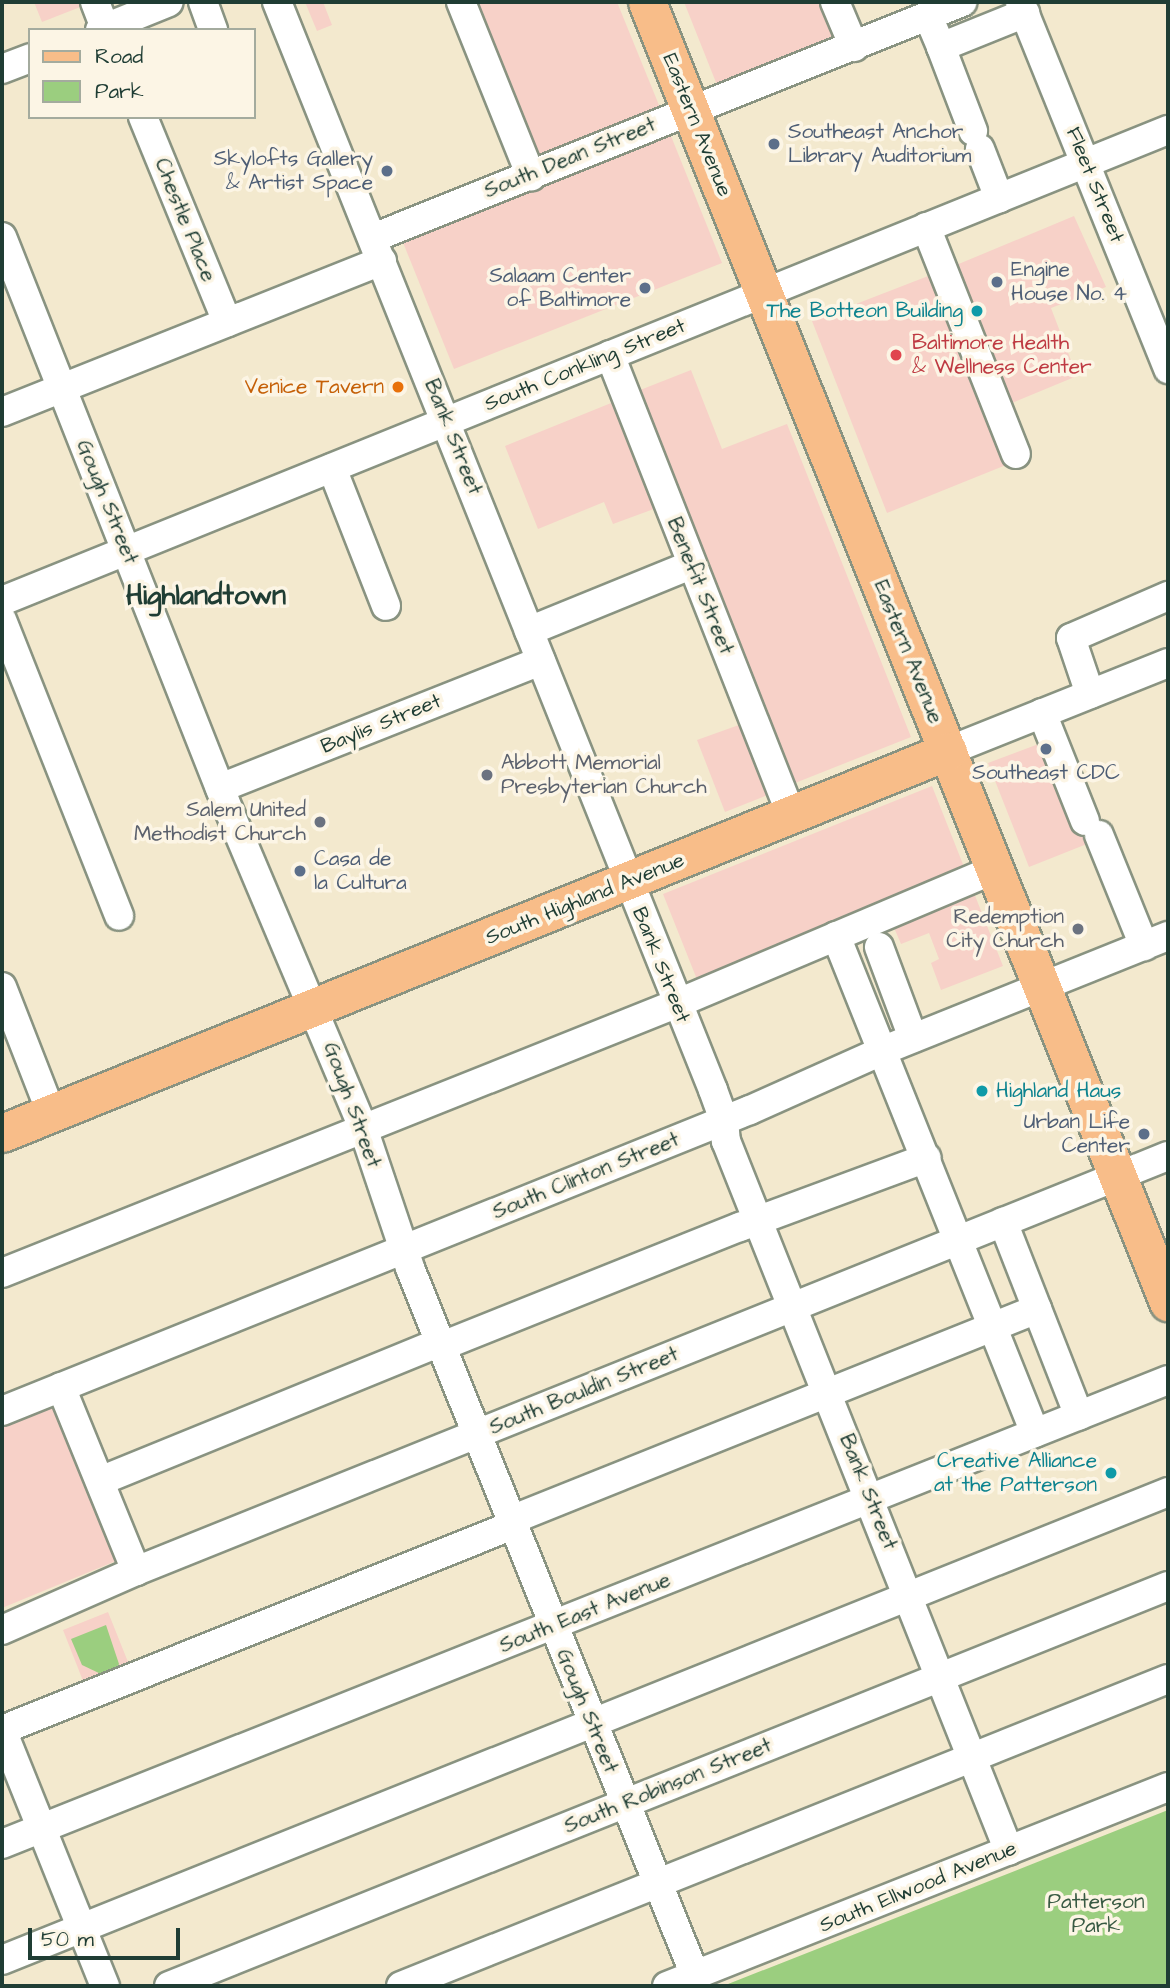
<!DOCTYPE html>
<html>
<head>
<meta charset="utf-8">
<style>
	body { margin:0 }
	#map { position:relative; width:1170px; height:1988px; overflow:hidden; background:#f3e9ce; font-family:"Architects Daughter",sans-serif }
	div>[style] { position:absolute }
	.built>* { inset:0; background:#f7d1c8 }
	.green>* { inset:0; background:#9bce7f }
	.roads { filter:drop-shadow(2px 0 #899381) drop-shadow(-2px 0 #899381) drop-shadow(0 2px #899381) drop-shadow(0 -2px #899381) }
	.minor>* { height:28px; margin:-14px; padding:0 14px; transform-origin:14px; border-radius:14px; background:#fff }
	.major>* { height:37px; margin:-18.5px; padding:0 18.5px; transform-origin:18.5px; border-radius:18.5px; background:#f8bd89 }
	.dots>* { width:19px; height:19px; translate:-50% -50%; box-sizing:border-box; border:4px solid #fcf5e5; border-radius:50% }
	span { translate:-50% -50%; white-space:nowrap; text-align:center; line-height:1.15; -webkit-text-stroke:7px #fcf5e5; paint-order:stroke }
	.street-label { font-size:21px; color:#1f3d34 }
	.service-label { font-size:21px; color:#4e5e75 }
	.left { translate:0 -50%; text-align:left }
	.right { translate:-100% -50%; text-align:right }
	.culture-label { font-size:21px; color:#0d838f }
	.health-label { font-size:21px; color:#be3a42 }
	.food-label { font-size:21px; color:#c56008 }
	.worship-label { font-size:21px; color:#5b616d }
	.park-label { font-size:21px; color:#385a43 }
	.district-label { font-size:28px; color:#1f3d34; font-weight:700 }
	.frame { position:absolute; inset:0; border:4px solid #1f3d34; pointer-events:none }
	.legend { position:absolute; left:28px; top:28px; width:228px; height:91px; box-sizing:border-box; background:#fcf5e5; border:2px solid #a4ab9e; margin:0; padding:9px 12px; list-style:none; font-size:21px; color:#1f3d34 }
	.legend li { display:flex; align-items:center; gap:14px; height:35px }
	.legend b { width:35px; border:2px solid #a4ab9e }
	.scale { position:absolute; left:28px; top:1928px; width:152px; height:32px; box-sizing:border-box; border:4px solid #1f3d34; border-top:0; padding-left:9px; font-size:21px; line-height:24px; white-space:nowrap; color:#1f3d34; -webkit-text-stroke:5px #fcf5e5; paint-order:stroke }
</style>
</head>
<body>
<div id="map">
	<div class="built">
		<div style="clip-path:polygon(34px 2px,87px 2px,88px 4px,42px 22px)"></div>
		<div style="clip-path:polygon(305px 2px,323px 2px,332px 25px,317px 31px)"></div>
		<div style="clip-path:polygon(470px 2px,617px 2px,663px 115px,537px 166px)"></div>
		<div style="clip-path:polygon(684px 2px,822px 2px,838px 43px,719px 90px)"></div>
		<div style="clip-path:polygon(667px 126px,722px 263px,454px 369px,400px 235px)"></div>
		<div style="clip-path:polygon(1074px 216px,1106px 287px,1051px 308px,1077px 376px,1002px 407px,949px 268px)"></div>
		<div style="clip-path:polygon(936px 273px,1011px 463px,887px 513px,812px 321px)"></div>
		<div style="clip-path:polygon(691px 370px,722px 449px,787px 424px,911px 737px,785px 787px,630px 394px)"></div>
		<div style="clip-path:polygon(621px 399px,662px 506px,613px 524px,604px 502px,538px 529px,505px 446px)"></div>
		<div style="clip-path:polygon(750px 721px,778px 791px,725px 812px,697px 740px)"></div>
		<div style="clip-path:polygon(1052px 739px,1097px 840px,1029px 867px,988px 763px)"></div>
		<div style="clip-path:polygon(932px 786px,968px 877px,700px 987px,663px 894px)"></div>
		<div style="clip-path:polygon(970px 883px,1003px 966px,941px 990px,931px 963px,939px 959px,929px 933px,901px 944px,889px 916px)"></div>
		<div style="clip-path:polygon(59px 1401px,123px 1558px,2px 1608px,2px 1425px)"></div>
		<div style="clip-path:polygon(108px 1612px,132px 1672px,87px 1691px,63px 1630px)"></div>
	</div>
	<div class="green">
		<div style="clip-path:polygon(106px 1625px,119px 1664px,115px 1670px,103px 1675px,82px 1665px,71px 1639px)"></div>
		<div style="clip-path:polygon(1168px 1810px,1168px 1986px,723px 1986px,997px 1878px)"></div>
	</div>
	<div class="roads">
		<div class="minor">
			<div style="left:95px;top:2px;width:30px;rotate:69deg"></div>
			<div style="left:203px;top:2px;width:30px;rotate:70deg"></div>
			<div style="left:277px;top:2px;width:1172px;rotate:68.16deg"></div>
			<div style="left:713px;top:1090px;width:32px;rotate:70deg"></div>
			<div style="left:724px;top:1120px;width:21px;rotate:85deg"></div>
			<div style="left:726px;top:1141px;width:764px;rotate:68.27deg"></div>
			<div style="left:461px;top:2px;width:188px;rotate:68.1deg"></div>
			<div style="left:835px;top:2px;width:49px;rotate:67.1deg"></div>
			<div style="left:1020px;top:2px;width:396px;rotate:68deg"></div>
			<div style="left:928px;top:16px;width:34px;rotate:67deg"></div>
			<div style="left:941px;top:47px;width:91px;rotate:-22deg"></div>
			<div style="left:100px;top:30px;width:74px;rotate:-22.1deg"></div>
			<div style="left:941px;top:47px;width:90px;rotate:69.1deg"></div>
			<div style="left:2px;top:69px;width:30px;rotate:-21deg"></div>
			<div style="left:143px;top:117px;width:222px;rotate:67.7deg"></div>
			<div style="left:980px;top:149px;width:53px;rotate:68.8deg"></div>
			<div style="left:926px;top:227px;width:244px;rotate:68.4deg"></div>
			<div style="left:2px;top:237px;width:606px;rotate:68.43deg"></div>
			<div style="left:225px;top:801px;width:355px;rotate:67.1deg"></div>
			<div style="left:363px;top:1128px;width:148px;rotate:71.4deg"></div>
			<div style="left:410px;top:1268px;width:762px;rotate:68.05deg"></div>
			<div style="left:373px;top:238px;width:635px;rotate:-21.83deg"></div>
			<div style="left:610px;top:355px;width:496px;rotate:68.5deg"></div>
			<div style="left:2px;top:412px;width:409px;rotate:-21.7deg"></div>
			<div style="left:332px;top:468px;width:148px;rotate:68.6deg"></div>
			<div style="left:2px;top:601px;width:1258px;rotate:-22deg"></div>
			<div style="left:2px;top:620px;width:318px;rotate:68.4deg"></div>
			<div style="left:529px;top:631px;width:175px;rotate:-22.2deg"></div>
			<div style="left:1090px;top:694px;width:59px;rotate:-108.7deg"></div>
			<div style="left:1071px;top:638px;width:106px;rotate:-23.4deg"></div>
			<div style="left:1042px;top:713px;width:116px;rotate:68.3deg"></div>
			<div style="left:948px;top:751px;width:237px;rotate:-21.8deg"></div>
			<div style="left:220px;top:788px;width:345px;rotate:-21.6deg"></div>
			<div style="left:1099px;top:835px;width:120px;rotate:67.9deg"></div>
			<div style="left:836px;top:936px;width:535px;rotate:68.18deg"></div>
			<div style="left:879px;top:947px;width:97px;rotate:69.5deg"></div>
			<div style="left:2px;top:987px;width:135px;rotate:68.7deg"></div>
			<div style="left:1003px;top:1222px;width:208px;rotate:68.6deg"></div>
			<div style="left:2px;top:1273px;width:726px;rotate:-21.76deg"></div>
			<div style="left:676px;top:1004px;width:346px;rotate:-22.9deg"></div>
			<div style="left:442px;top:1346px;width:321px;rotate:-21.8deg"></div>
			<div style="left:740px;top:1227px;width:199px;rotate:-20.3deg"></div>
			<div style="left:61px;top:1387px;width:199px;rotate:67.8deg"></div>
			<div style="left:2px;top:1411px;width:806px;rotate:-21.92deg"></div>
			<div style="left:750px;top:1110px;width:147px;rotate:-24.1deg"></div>
			<div style="left:884px;top:1050px;width:306px;rotate:-21.9deg"></div>
			<div style="left:100px;top:1481px;width:367px;rotate:-22.2deg"></div>
			<div style="left:511px;top:1520px;width:567px;rotate:-21.86deg"></div>
			<div style="left:2px;top:1630px;width:146px;rotate:-23.8deg"></div>
			<div style="left:136px;top:1571px;width:1112px;rotate:-21.91deg"></div>
			<div style="left:2px;top:1730px;width:551px;rotate:-21.86deg"></div>
			<div style="left:2px;top:1730px;width:276px;rotate:68.1deg"></div>
			<div style="left:2px;top:1844px;width:1255px;rotate:-21.7deg"></div>
			<div style="left:2px;top:1960px;width:1256px;rotate:-21.87deg"></div>
			<div style="left:169px;top:1986px;width:1076px;rotate:-21.82deg"></div>
			<div style="left:401px;top:1986px;width:826px;rotate:-21.81deg"></div>
			<div style="left:667px;top:1986px;width:539px;rotate:-21.66deg"></div>
		</div>
		<div class="major">
			<div style="left:647px;top:2px;width:1401px;rotate:68.16deg"></div>
			<div style="left:2px;top:1133px;width:1020px;rotate:-21.99deg"></div>
		</div>
	</div>
	<div class="dots">
		<div style="left:774px;top:144px;background:#5c6f8a"></div>
		<div style="left:387px;top:171px;background:#5c6f8a"></div>
		<div style="left:997px;top:282px;background:#5c6f8a"></div>
		<div style="left:645px;top:288px;background:#5c6f8a"></div>
		<div style="left:977px;top:311px;background:#0f9aa8"></div>
		<div style="left:896px;top:355px;background:#e0444e"></div>
		<div style="left:398px;top:387px;background:#e8710a"></div>
		<div style="left:1046px;top:749px;background:#5c6f8a"></div>
		<div style="left:487px;top:775px;background:#6b7280"></div>
		<div style="left:320px;top:822px;background:#6b7280"></div>
		<div style="left:300px;top:871px;background:#5c6f8a"></div>
		<div style="left:1078px;top:929px;background:#6b7280"></div>
		<div style="left:982px;top:1091px;background:#0f9aa8"></div>
		<div style="left:1144px;top:1134px;background:#5c6f8a"></div>
		<div style="left:1111px;top:1473px;background:#0f9aa8"></div>
	</div>
	<div class="street-label">
		<span style="left:697px;top:125px;rotate:68deg">Eastern Avenue</span>
		<span style="left:570px;top:158px;rotate:-22deg">South Dean Street</span>
		<span style="left:1095px;top:185px;rotate:68deg">Fleet Street</span>
		<span style="left:185px;top:220px;rotate:68deg">Chestle Place</span>
		<span style="left:585px;top:365px;rotate:-22deg">South Conkling Street</span>
		<span style="left:453px;top:437px;rotate:68deg">Bank Street</span>
		<span style="left:107px;top:502px;rotate:68deg">Gough Street</span>
		<span style="left:700px;top:586px;rotate:68deg">Benefit Street</span>
		<span style="left:908px;top:652px;rotate:68deg">Eastern Avenue</span>
		<span style="left:381px;top:724px;rotate:-22deg">Baylis Street</span>
		<span style="left:585px;top:899px;rotate:-22deg">South Highland Avenue</span>
		<span style="left:661px;top:965px;rotate:68deg">Bank Street</span>
		<span style="left:352px;top:1105px;rotate:70deg">Gough Street</span>
		<span style="left:586px;top:1176px;rotate:-22deg">South Clinton Street</span>
		<span style="left:584px;top:1391px;rotate:-22deg">South Bouldin Street</span>
		<span style="left:868px;top:1492px;rotate:68deg">Bank Street</span>
		<span style="left:585px;top:1613px;rotate:-22deg">South East Avenue</span>
		<span style="left:587px;top:1711px;rotate:68deg">Gough Street</span>
		<span style="left:668px;top:1786px;rotate:-22deg">South Robinson Street</span>
		<span style="left:918px;top:1887px;rotate:-22deg">South Ellwood Avenue</span>
	</div>
	<div class="service-label">
		<span class="left" style="left:788px;top:144px">Southeast Anchor<br>Library Auditorium</span>
		<span class="right" style="left:373px;top:171px">Skylofts Gallery<br>&amp; Artist Space</span>
		<span class="left" style="left:1011px;top:282px">Engine<br>House No. 4</span>
		<span class="right" style="left:631px;top:288px">Salaam Center<br>of Baltimore</span>
		<span style="left:1046px;top:773px">Southeast CDC</span>
		<span class="left" style="left:314px;top:871px">Casa de<br>la Cultura</span>
		<span class="right" style="left:1130px;top:1134px">Urban Life<br>Center</span>
	</div>
	<div class="culture-label">
		<span class="right" style="left:963px;top:311px">The Botteon Building</span>
		<span class="left" style="left:996px;top:1091px">Highland Haus</span>
		<span class="right" style="left:1097px;top:1473px">Creative Alliance<br>at the Patterson</span>
	</div>
	<div class="health-label">
		<span class="left" style="left:912px;top:355px">Baltimore Health<br>&amp; Wellness Center</span>
	</div>
	<div class="food-label">
		<span class="right" style="left:384px;top:387px">Venice Tavern</span>
	</div>
	<div class="worship-label">
		<span class="left" style="left:501px;top:775px">Abbott Memorial<br>Presbyterian Church</span>
		<span class="right" style="left:306px;top:822px">Salem United<br>Methodist Church</span>
		<span class="right" style="left:1064px;top:929px">Redemption<br>City Church</span>
	</div>
	<div class="park-label">
		<span style="left:1096px;top:1914px">Patterson<br>Park</span>
	</div>
	<div class="district-label">
		<span style="left:206px;top:596px">Highlandtown</span>
	</div>
	<div class="frame"></div>
	<ul class="legend">
	<li><b style="height:9px;background:#f8bd89"></b>Road</li>
	<li><b style="height:19px;background:#9bce7f"></b>Park</li>
	</ul>
	<div class="scale">50 m</div>
</div>
</body>
</html>
